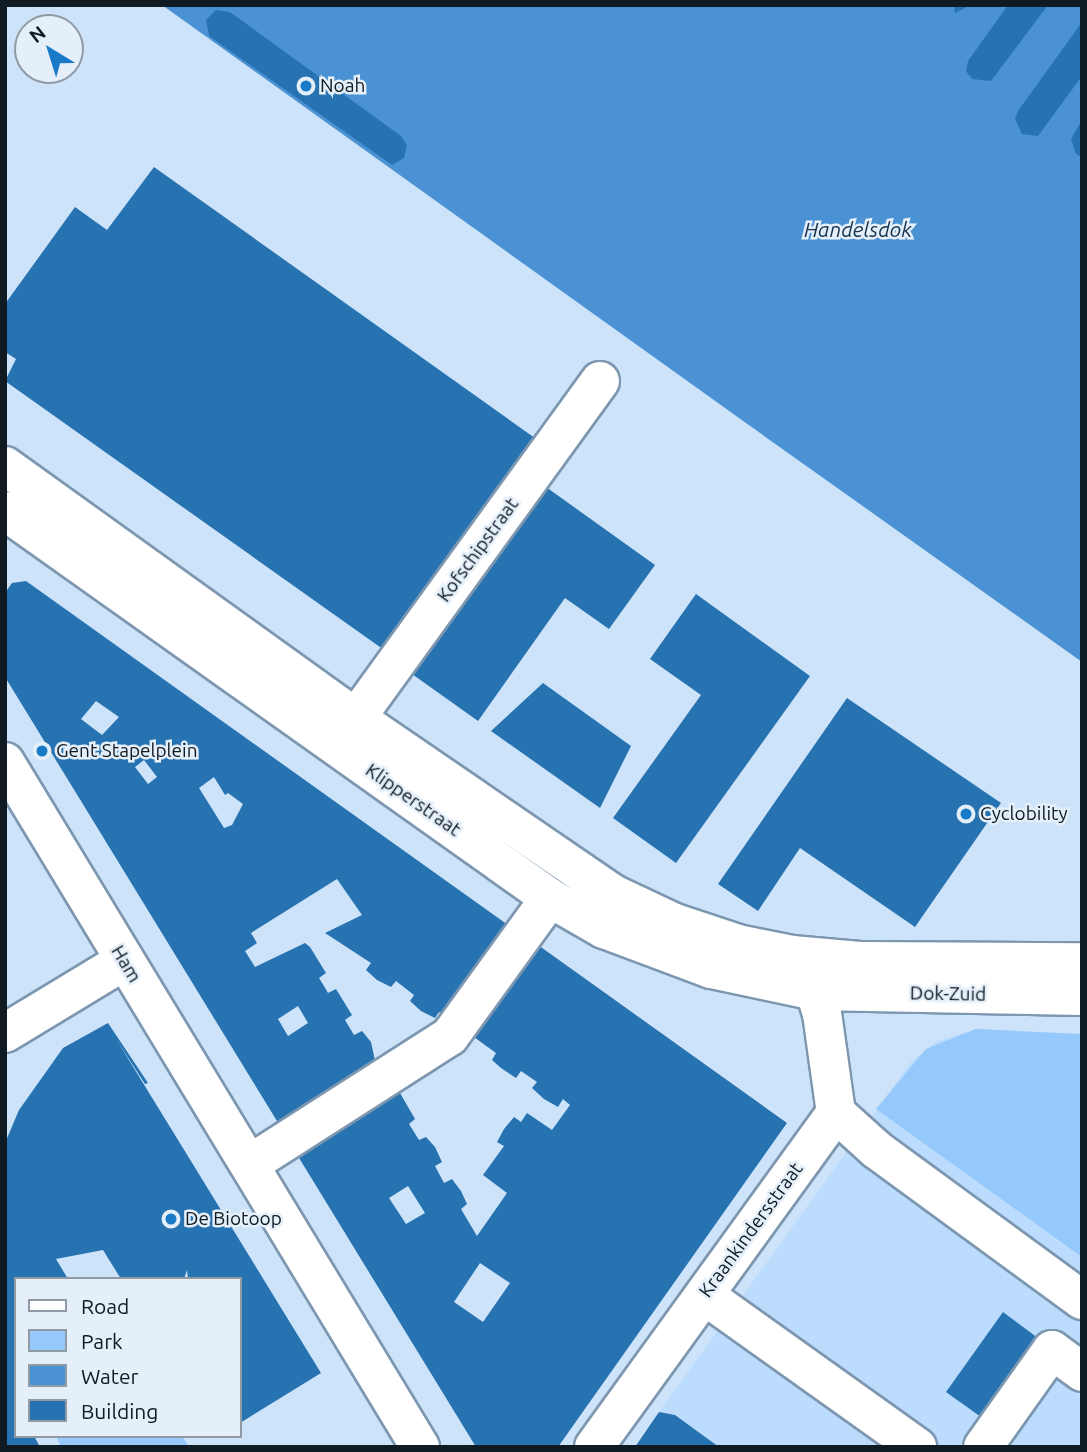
<!DOCTYPE html>
<html>
<head>
<meta charset="utf-8">
<style>
	body { margin:0 }
	#map { position:relative; width:1087px; height:1452px; overflow:hidden; background:#cde3f9; font-family:Ubuntu,sans-serif }
	div>[style] { position:absolute }
	.built>* { inset:0; background:#bbdcfd }
	.green>* { inset:0; background:#96c9fb }
	.water>* { inset:0; background:#4a92d3 }
	.building>* { inset:0; background:#2772b1 }
	.roads { filter:drop-shadow(2px 0 #7d97b0) drop-shadow(-2px 0 #7d97b0) drop-shadow(0 2px #7d97b0) drop-shadow(0 -2px #7d97b0) }
	.minor>* { height:38px; margin:-19px; padding:0 19px; transform-origin:19px; border-radius:19px; background:#fff }
	.dots>* { width:19px; height:19px; translate:-50% -50%; box-sizing:border-box; border:4px solid #e4effa; border-radius:50% }
	span { translate:-50% -50%; white-space:nowrap; text-align:center; line-height:1.15; -webkit-text-stroke:5px #e4effa; paint-order:stroke }
	.poi-label { font-size:19px; color:#101a23 }
	.left { translate:0 -50%; text-align:left }
	.street-label { font-size:19px; color:#101a23 }
	.water-label { font-size:21px; color:#15334e; font-style:italic }
	.frame { position:absolute; inset:0; border:7px solid #101a23; pointer-events:none }
	.legend { position:absolute; left:14px; top:1277px; width:228px; height:161px; box-sizing:border-box; background:#e4effa; border:2px solid #8f9aa4; margin:0; padding:9px 12px; list-style:none; font-size:21px; color:#101a23 }
	.legend li { display:flex; align-items:center; gap:14px; height:35px }
	.legend b { width:35px; border:2px solid #8f9aa4 }
	.north { position:absolute; left:14px; top:14px; width:70px; height:70px; box-sizing:border-box; background:#e4effa; border:2px solid #8f9aa4; border-radius:50%; rotate:322deg; font-size:19px; font-weight:700; line-height:28px; text-align:center; color:#101a23 }
	.north::after { content:''; display:block; margin:auto; width:24px; height:32px; background:#197bc7; clip-path:polygon(50% 0,100% 100%,50% 72%,0 100%) }
</style>
</head>
<body>
<div id="map">
	<div class="built">
		<div style="clip-path:polygon(976px 1029px,1082px 1034px,1082px 1447px,719px 1447px,675px 1415px,659px 1412px,911px 1062px,937px 1041px)"></div>
	</div>
	<div class="green">
		<div style="clip-path:polygon(976px 1029px,1082px 1034px,1082px 1257px,876px 1109px,926px 1049px)"></div>
		<div style="clip-path:polygon(56px 1436px,182px 1436px,189px 1447px,61px 1447px)"></div>
	</div>
	<div class="water">
		<div style="clip-path:polygon(162px 5px,1082px 5px,1082px 662px,746px 423px)"></div>
	</div>
	<div class="building">
		<div style="clip-path:polygon(954px 5px,971px 5px,955px 13px)"></div>
		<div style="clip-path:polygon(1008px 5px,1048px 5px,991px 81px,972px 79px,966px 71px,968px 61px)"></div>
		<div style="clip-path:polygon(216px 10px,230px 12px,401px 136px,407px 145px,404px 158px,392px 165px,209px 36px,206px 20px)"></div>
		<div style="clip-path:polygon(1082px 22px,1082px 76px,1038px 136px,1022px 134px,1015px 119px,1018px 111px)"></div>
		<div style="clip-path:polygon(1082px 120px,1082px 157px,1076px 154px,1071px 139px)"></div>
		<div style="clip-path:polygon(154px 167px,539px 441px,387px 652px,5px 381px,16px 359px,5px 352px,5px 304px,75px 207px,107px 230px)"></div>
		<div style="clip-path:polygon(546px 487px,655px 565px,609px 629px,565px 598px,478px 721px,412px 674px)"></div>
		<div style="clip-path:polygon(evenodd,26px 581px,508px 925px,451px 1020px,439px 1012px,435px 1018px,421px 1011px,410px 1001px,414px 995px,396px 981px,391px 987px,377px 980px,366px 970px,371px 963px,325px 933px,362px 915px,337px 879px,251px 933px,257px 943px,245px 951px,255px 967px,305px 943px,310px 947px,326px 973px,319px 978px,324px 986px,328px 993px,336px 989px,352px 1015px,345px 1020px,354px 1035px,362px 1031px,371px 1042px,377px 1070px,288px 1125px,277px 1121px,5px 677px,5px 593px,12px 583px,26px 581px,96px 701px,119px 717px,102px 735px,81px 719px,96px 701px,26px 581px,144px 760px,157px 777px,148px 784px,135px 767px,144px 760px,26px 581px,214px 777px,225px 795px,228px 793px,243px 804px,232px 825px,224px 828px,199px 788px,214px 777px,26px 581px,298px 1006px,308px 1023px,288px 1036px,278px 1019px,298px 1006px)"></div>
		<div style="clip-path:polygon(696px 594px,810px 676px,676px 863px,613px 818px,701px 695px,650px 659px)"></div>
		<div style="clip-path:polygon(543px 683px,631px 746px,600px 808px,491px 731px)"></div>
		<div style="clip-path:polygon(847px 698px,1001px 803px,915px 927px,800px 848px,758px 911px,718px 884px)"></div>
		<div style="clip-path:polygon(evenodd,538px 945px,787px 1123px,558px 1447px,476px 1447px,296px 1153px,386px 1088px,393px 1097px,400px 1093px,415px 1119px,409px 1124px,419px 1140px,426px 1137px,435px 1147px,442px 1162px,435px 1166px,444px 1183px,452px 1179px,461px 1191px,467px 1204px,461px 1209px,477px 1236px,507px 1193px,483px 1175px,504px 1146px,497px 1142px,504px 1129px,514px 1117px,521px 1122px,527px 1113px,552px 1130px,570px 1105px,563px 1099px,558px 1107px,544px 1099px,532px 1088px,537px 1082px,521px 1071px,516px 1078px,501px 1068px,492px 1060px,496px 1053px,467px 1032px,538px 945px,408px 1186px,425px 1213px,406px 1224px,389px 1198px,408px 1186px,538px 945px,480px 1263px,510px 1283px,483px 1322px,454px 1302px,480px 1263px)"></div>
		<div style="clip-path:polygon(108px 1023px,148px 1083px,145px 1084px,116px 1039px,321px 1373px,240px 1423px,240px 1279px,188px 1279px,187px 1270px,184px 1279px,121px 1279px,103px 1250px,56px 1259px,68px 1279px,16px 1279px,16px 1436px,34px 1436px,40px 1447px,5px 1447px,5px 1143px,19px 1110px,63px 1048px)"></div>
		<div style="clip-path:polygon(1003px 1312px,1038px 1338px,981px 1417px,946px 1392px)"></div>
		<div style="clip-path:polygon(659px 1412px,675px 1415px,719px 1447px,635px 1447px)"></div>
	</div>
	<div class="roads">
		<div class="minor">
			<div style="left:5px;top:466px;width:432px;rotate:35.7deg"></div>
			<div style="left:356px;top:718px;width:311px;rotate:34.4deg"></div>
			<div style="left:613px;top:894px;width:68px;rotate:25.1deg"></div>
			<div style="left:675px;top:923px;width:66px;rotate:18.4deg"></div>
			<div style="left:738px;top:944px;width:55px;rotate:11.5deg"></div>
			<div style="left:792px;top:955px;width:68px;rotate:5deg"></div>
			<div style="left:860px;top:961px;width:222px;rotate:0.3deg"></div>
			<div style="left:5px;top:511px;width:668px;rotate:35.38deg"></div>
			<div style="left:550px;top:898px;width:62px;rotate:29.9deg"></div>
			<div style="left:604px;top:929px;width:114px;rotate:20.5deg"></div>
			<div style="left:711px;top:969px;width:106px;rotate:11.9deg"></div>
			<div style="left:815px;top:991px;width:267px;rotate:1.1deg"></div>
			<div style="left:356px;top:718px;width:416px;rotate:-54.1deg"></div>
			<div style="left:5px;top:762px;width:801px;rotate:58.79deg"></div>
			<div style="left:5px;top:1033px;width:139px;rotate:-31.2deg"></div>
			<div style="left:836px;top:1113px;width:55px;rotate:42.1deg"></div>
			<div style="left:877px;top:1150px;width:254px;rotate:36.2deg"></div>
			<div style="left:250px;top:1164px;width:237px;rotate:-32.6deg"></div>
			<div style="left:450px;top:1036px;width:170px;rotate:-54.1deg"></div>
			<div style="left:704px;top:1295px;width:262px;rotate:35.5deg"></div>
			<div style="left:594px;top:1447px;width:412px;rotate:-54.1deg"></div>
			<div style="left:836px;top:1113px;width:100px;rotate:-98deg"></div>
			<div style="left:822px;top:1014px;width:24px;rotate:-107deg"></div>
			<div style="left:815px;top:991px;width:25px;rotate:-90deg"></div>
			<div style="left:983px;top:1447px;width:119px;rotate:-54.6deg"></div>
			<div style="left:1052px;top:1350px;width:37px;rotate:36deg"></div>
		</div>
	</div>
	<div class="dots">
		<div style="left:306px;top:86px;background:#197bc7"></div>
		<div style="left:42px;top:751px;background:#197bc7"></div>
		<div style="left:966px;top:814px;background:#197bc7"></div>
		<div style="left:171px;top:1219px;background:#197bc7"></div>
	</div>
	<div class="poi-label">
		<span class="left" style="left:320px;top:86px">Noah</span>
		<span class="left" style="left:56px;top:751px">Gent Stapelplein</span>
		<span class="left" style="left:980px;top:814px">Cyclobility</span>
		<span class="left" style="left:185px;top:1219px">De Biotoop</span>
	</div>
	<div class="street-label">
		<span style="left:478px;top:550px;rotate:-54deg">Kofschipstraat</span>
		<span style="left:413px;top:800px;rotate:35deg">Klipperstraat</span>
		<span style="left:126px;top:964px;rotate:59deg">Ham</span>
		<span style="left:948px;top:994px;rotate:1deg">Dok-Zuid</span>
		<span style="left:751px;top:1230px;rotate:-54deg">Kraankindersstraat</span>
	</div>
	<div class="water-label">
		<span style="left:858px;top:229px">Handelsdok</span>
	</div>
	<div class="frame"></div>
	<ul class="legend">
	<li><b style="height:9px;background:#fff"></b>Road</li>
	<li><b style="height:19px;background:#96c9fb"></b>Park</li>
	<li><b style="height:19px;background:#4a92d3"></b>Water</li>
	<li><b style="height:19px;background:#2772b1"></b>Building</li>
	</ul>
	<div class="north">N</div>
</div>
</body>
</html>
